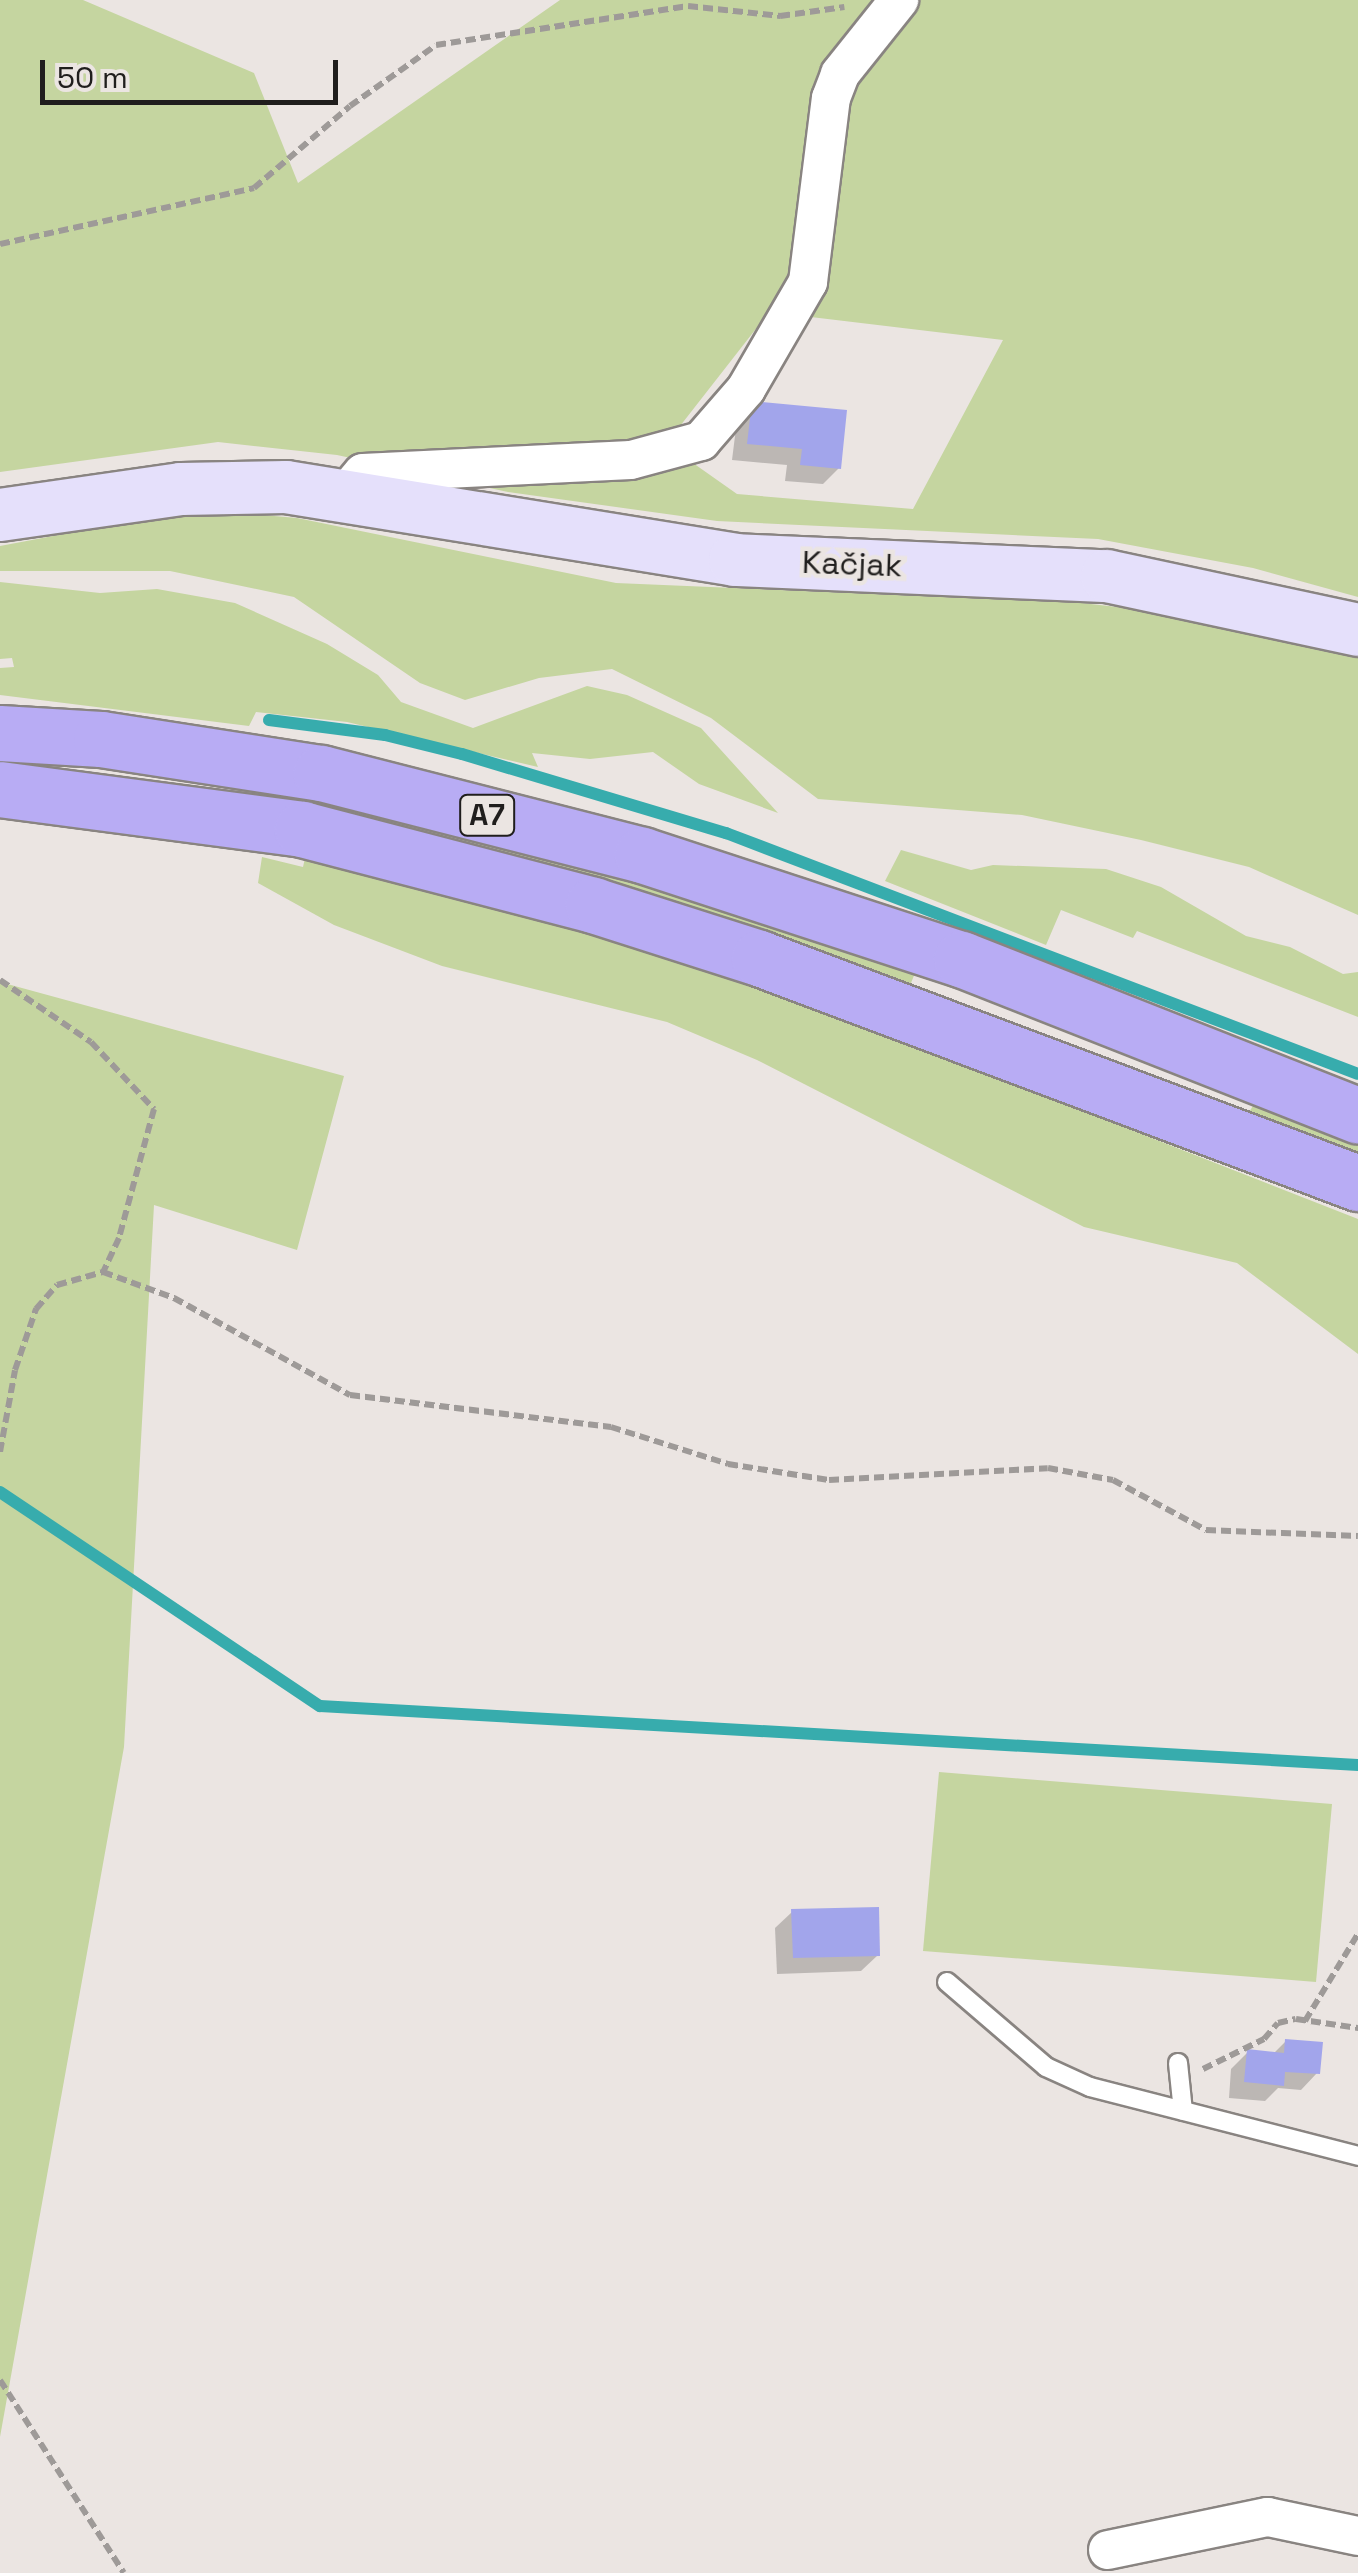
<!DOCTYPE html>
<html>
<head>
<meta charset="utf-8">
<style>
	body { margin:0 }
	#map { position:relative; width:1358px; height:2573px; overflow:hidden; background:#ebe5e2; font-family:"Space Grotesk",sans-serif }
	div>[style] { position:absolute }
	.green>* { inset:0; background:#c5d5a0 }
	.shadow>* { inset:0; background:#0003 }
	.stream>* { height:12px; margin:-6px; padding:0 6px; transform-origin:6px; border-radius:6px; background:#37acad }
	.building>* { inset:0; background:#a2a5eb }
	.path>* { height:6px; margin-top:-3px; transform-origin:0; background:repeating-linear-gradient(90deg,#9e9a98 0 10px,transparent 0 15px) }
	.roads { filter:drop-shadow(2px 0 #898481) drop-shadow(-2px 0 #898481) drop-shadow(0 2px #898481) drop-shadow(0 -2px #898481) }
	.service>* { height:18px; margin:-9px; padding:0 9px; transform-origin:9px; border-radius:9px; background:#fff }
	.minor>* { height:38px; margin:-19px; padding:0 19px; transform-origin:19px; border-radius:19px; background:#fff }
	.secondary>* { height:52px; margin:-26px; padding:0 26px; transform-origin:26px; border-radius:26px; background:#e5e0fb }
	.trunk>* { height:55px; margin:-27.5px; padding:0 27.5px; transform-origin:27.5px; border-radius:27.5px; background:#b8acf4 }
	span { translate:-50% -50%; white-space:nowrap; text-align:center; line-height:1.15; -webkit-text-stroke:9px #ebe5e2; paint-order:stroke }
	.shield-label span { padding:2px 8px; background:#ebe5e2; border:2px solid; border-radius:8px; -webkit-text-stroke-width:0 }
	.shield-label { font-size:30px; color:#201e1d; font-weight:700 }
	.street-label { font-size:32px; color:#201e1d }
	.scale { position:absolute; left:40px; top:60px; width:298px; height:45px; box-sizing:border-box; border:5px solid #201e1d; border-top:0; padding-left:12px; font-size:30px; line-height:35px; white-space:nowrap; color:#201e1d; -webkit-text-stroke:8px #ebe5e2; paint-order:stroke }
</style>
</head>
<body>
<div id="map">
	<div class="green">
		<div style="clip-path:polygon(evenodd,0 0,83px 0,254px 73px,298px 183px,560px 0,1358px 0,1358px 597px,1253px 568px,1098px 539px,717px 521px,508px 492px,337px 455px,218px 442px,0 472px,0 0,769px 312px,1003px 340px,913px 509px,737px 494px,666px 444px,769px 312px)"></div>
		<div style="clip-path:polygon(196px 509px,297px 518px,616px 583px,1082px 603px,1214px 618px,1358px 656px,1358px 915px,1249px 867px,1141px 840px,1022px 815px,818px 799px,711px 718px,612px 669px,539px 678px,465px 700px,420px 683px,294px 597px,170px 571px,0 571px,0 546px)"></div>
		<div style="clip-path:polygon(0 582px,100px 593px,157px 589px,235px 603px,327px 644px,378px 675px,401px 702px,473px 728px,587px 686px,627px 695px,701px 728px,778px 813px,699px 784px,653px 752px,590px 759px,532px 753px,538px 767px,347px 722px,256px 712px,249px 726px,0 695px,0 668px,14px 667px,12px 658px,0 659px)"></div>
		<div style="clip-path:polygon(281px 789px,487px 833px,915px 973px,909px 988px,546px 864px,278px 802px)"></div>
		<div style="clip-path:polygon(901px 850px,971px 870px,993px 865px,1106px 869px,1161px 887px,1246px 936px,1290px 947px,1343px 974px,1358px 972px,1358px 1017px,1137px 931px,1133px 938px,1061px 910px,1046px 945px,885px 881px)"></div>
		<div style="clip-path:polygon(262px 857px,303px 867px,305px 858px,525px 912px,764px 986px,1358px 1219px,1358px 1354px,1237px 1263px,1084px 1227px,757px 1060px,667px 1022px,442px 966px,334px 925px,258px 883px)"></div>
		<div style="clip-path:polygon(0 982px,344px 1076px,297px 1250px,154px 1205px,124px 1747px,0 2437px)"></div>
		<div style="clip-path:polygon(1254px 1104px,1358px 1143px,1358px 1156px,1248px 1114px)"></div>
		<div style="clip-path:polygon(939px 1772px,1332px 1804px,1316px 1982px,923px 1951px)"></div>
	</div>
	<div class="shadow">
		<div style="clip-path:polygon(753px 404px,839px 468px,823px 484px,785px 481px,787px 465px,732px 460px,737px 420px)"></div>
		<div style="clip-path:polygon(792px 1912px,878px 1955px,861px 1971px,777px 1974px,775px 1928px)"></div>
		<div style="clip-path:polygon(1286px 2041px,1317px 2073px,1301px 2090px,1278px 2088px,1265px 2101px,1229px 2098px,1231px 2069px,1248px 2052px,1273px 2054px)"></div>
	</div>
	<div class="stream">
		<div style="left:269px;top:720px;width:117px;rotate:7.4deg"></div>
		<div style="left:385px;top:735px;width:79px;rotate:13.9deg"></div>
		<div style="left:462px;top:754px;width:276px;rotate:16.7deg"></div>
		<div style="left:726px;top:833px;width:676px;rotate:20.87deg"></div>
		<div style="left:0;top:1492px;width:385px;rotate:33.8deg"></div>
		<div style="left:320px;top:1706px;width:1040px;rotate:3.25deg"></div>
	</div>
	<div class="building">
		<div style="clip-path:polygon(752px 401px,847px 410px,841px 469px,800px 465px,802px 449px,747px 444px)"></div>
		<div style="clip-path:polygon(879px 1907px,880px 1956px,793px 1958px,791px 1909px)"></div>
		<div style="clip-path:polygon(1285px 2039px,1323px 2042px,1320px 2074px,1285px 2072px,1284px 2086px,1244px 2082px,1247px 2049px,1284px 2053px)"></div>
	</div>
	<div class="path">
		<div style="left:0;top:244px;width:260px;rotate:-12.4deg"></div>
		<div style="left:254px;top:188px;width:126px;rotate:-40.5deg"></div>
		<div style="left:350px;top:106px;width:105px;rotate:-35.3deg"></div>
		<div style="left:436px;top:45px;width:255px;rotate:-8.8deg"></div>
		<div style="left:688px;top:6px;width:93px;rotate:6.2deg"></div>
		<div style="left:780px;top:16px;width:65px;rotate:-8deg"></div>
		<div style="left:0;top:980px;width:110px;rotate:34.3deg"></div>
		<div style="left:91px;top:1042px;width:92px;rotate:46.8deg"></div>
		<div style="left:154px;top:1109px;width:134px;rotate:105.2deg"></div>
		<div style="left:119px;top:1238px;width:38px;rotate:115deg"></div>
		<div style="left:0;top:1452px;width:83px;rotate:-79.6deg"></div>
		<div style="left:15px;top:1370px;width:65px;rotate:-71deg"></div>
		<div style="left:36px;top:1309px;width:32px;rotate:-49deg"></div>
		<div style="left:57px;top:1285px;width:48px;rotate:-15.8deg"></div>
		<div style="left:103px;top:1272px;width:76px;rotate:20.1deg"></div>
		<div style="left:174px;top:1298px;width:201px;rotate:28.9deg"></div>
		<div style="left:350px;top:1395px;width:263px;rotate:7deg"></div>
		<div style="left:611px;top:1427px;width:123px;rotate:17.5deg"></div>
		<div style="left:728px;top:1464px;width:102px;rotate:9deg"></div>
		<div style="left:829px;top:1480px;width:219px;rotate:-3.1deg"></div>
		<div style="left:1048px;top:1468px;width:66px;rotate:10.5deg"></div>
		<div style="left:1113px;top:1480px;width:106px;rotate:28.3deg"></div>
		<div style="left:1206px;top:1530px;width:152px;rotate:2.3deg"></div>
		<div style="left:1305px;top:2021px;width:102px;rotate:-58.7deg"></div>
		<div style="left:1203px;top:2069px;width:68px;rotate:-26.2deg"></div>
		<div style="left:1264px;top:2039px;width:21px;rotate:-49deg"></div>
		<div style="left:1278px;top:2023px;width:18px;rotate:-13deg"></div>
		<div style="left:1296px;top:2019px;width:63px;rotate:8.3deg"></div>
		<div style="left:0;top:2380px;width:229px;rotate:57.3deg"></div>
	</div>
	<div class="roads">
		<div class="service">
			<div style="left:947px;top:1982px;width:130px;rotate:40.6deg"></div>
			<div style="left:1046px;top:2067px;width:48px;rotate:24.4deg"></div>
			<div style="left:1090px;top:2087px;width:277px;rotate:14.4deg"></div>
			<div style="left:1178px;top:2063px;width:48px;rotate:84.1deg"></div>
		</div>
		<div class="minor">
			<div style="left:346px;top:493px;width:26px;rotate:-50deg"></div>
			<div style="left:363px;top:473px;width:268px;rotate:-2.8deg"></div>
			<div style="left:631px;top:460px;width:73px;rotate:-15.2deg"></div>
			<div style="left:701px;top:441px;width:69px;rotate:-49.1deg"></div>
			<div style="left:746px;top:389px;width:124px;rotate:-59.9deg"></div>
			<div style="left:808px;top:282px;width:185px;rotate:-82.9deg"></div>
			<div style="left:831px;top:98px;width:26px;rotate:-69deg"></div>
			<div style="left:840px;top:74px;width:95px;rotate:-51.4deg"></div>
			<div style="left:1108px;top:2550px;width:163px;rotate:-11.7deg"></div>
			<div style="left:1268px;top:2517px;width:92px;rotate:11.9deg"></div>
		</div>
		<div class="secondary">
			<div style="left:0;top:515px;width:183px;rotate:-8.2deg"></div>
			<div style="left:181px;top:489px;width:105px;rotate:-1.1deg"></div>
			<div style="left:286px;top:487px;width:455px;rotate:9.2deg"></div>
			<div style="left:735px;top:560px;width:372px;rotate:2.5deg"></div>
			<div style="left:1107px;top:576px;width:257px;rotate:12.1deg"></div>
		</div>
		<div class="trunk">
			<div style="left:0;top:733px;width:101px;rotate:3.4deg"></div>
			<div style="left:101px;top:739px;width:223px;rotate:8.8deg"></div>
			<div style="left:321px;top:773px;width:331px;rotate:14.3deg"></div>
			<div style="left:642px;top:855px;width:336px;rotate:18.1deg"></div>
			<div style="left:961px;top:959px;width:427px;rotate:21.5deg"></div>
			<div style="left:0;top:789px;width:305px;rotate:7.5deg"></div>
			<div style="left:302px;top:829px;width:301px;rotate:14.6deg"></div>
			<div style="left:593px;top:905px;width:174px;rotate:17.7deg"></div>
			<div style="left:759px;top:958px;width:640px;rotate:20.59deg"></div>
		</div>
	</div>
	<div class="shield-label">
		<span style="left:487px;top:815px">A7</span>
	</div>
	<div class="street-label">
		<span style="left:852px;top:564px;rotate:2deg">Kačjak</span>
	</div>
	<div class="scale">50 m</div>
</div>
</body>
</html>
